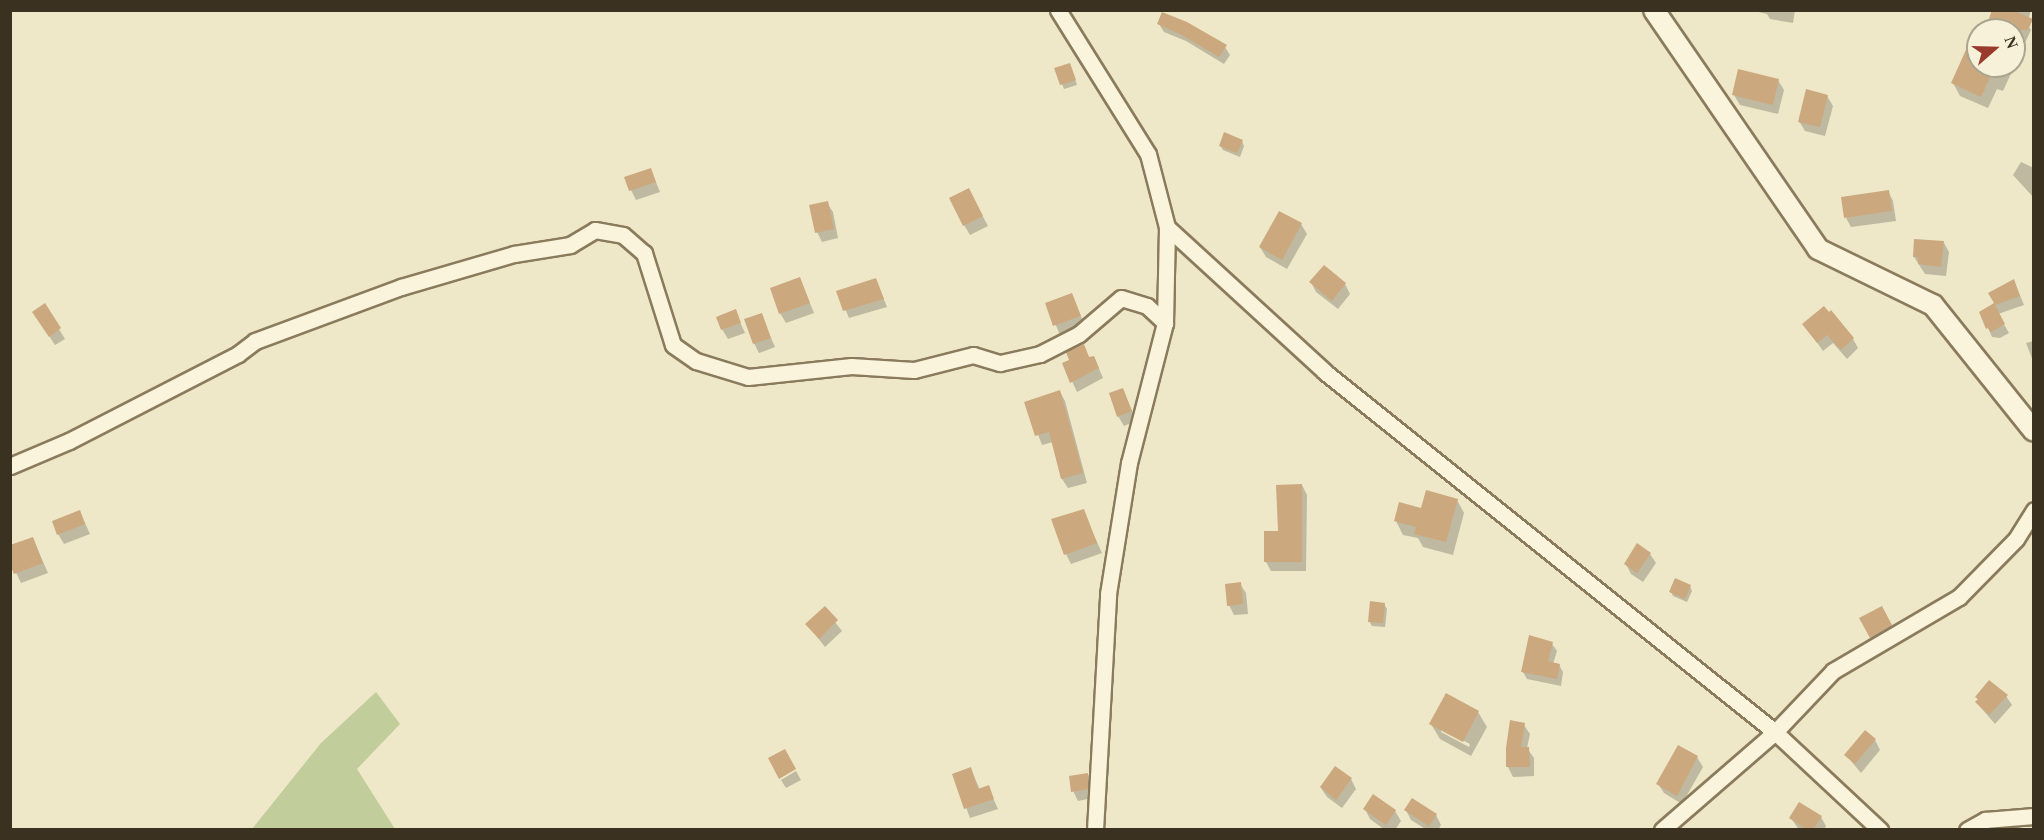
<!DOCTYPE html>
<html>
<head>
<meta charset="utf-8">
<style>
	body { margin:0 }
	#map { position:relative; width:2044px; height:840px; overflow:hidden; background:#eee8c8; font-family:"Times New Roman",serif }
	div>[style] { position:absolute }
	.green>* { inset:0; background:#c1cd9b }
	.shadow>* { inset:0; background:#0003 }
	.building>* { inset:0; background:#cca87e }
	.roads { filter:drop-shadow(2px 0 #8b7b5d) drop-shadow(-2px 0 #8b7b5d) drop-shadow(0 2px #8b7b5d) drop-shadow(0 -2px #8b7b5d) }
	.minor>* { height:15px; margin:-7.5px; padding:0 7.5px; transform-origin:7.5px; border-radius:7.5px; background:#f9f4db }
	.tertiary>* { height:20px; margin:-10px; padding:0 10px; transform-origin:10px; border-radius:10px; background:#f9f4db }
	span { translate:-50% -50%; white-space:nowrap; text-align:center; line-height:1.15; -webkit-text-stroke:4.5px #f6f1d8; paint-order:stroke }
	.frame { position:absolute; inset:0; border:12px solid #3b3120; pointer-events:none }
	.north { position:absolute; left:1966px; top:18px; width:60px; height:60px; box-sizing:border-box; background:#f6f1d8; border:2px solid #aba48e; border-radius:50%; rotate:70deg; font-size:16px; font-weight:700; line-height:24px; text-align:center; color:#3b3120 }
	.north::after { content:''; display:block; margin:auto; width:21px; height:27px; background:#993a2d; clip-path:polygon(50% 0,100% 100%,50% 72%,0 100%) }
</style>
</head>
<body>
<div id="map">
	<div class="green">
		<div style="clip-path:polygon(376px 692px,400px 724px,357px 769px,395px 829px,252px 829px,321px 743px)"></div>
	</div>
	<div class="shadow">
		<div style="clip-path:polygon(1750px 10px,1795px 10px,1793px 23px,1770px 19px,1767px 14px)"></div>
		<div style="clip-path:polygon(1995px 10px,2031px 10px,2027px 24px,2031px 30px,2003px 91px,1997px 89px,1988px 108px,1960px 96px,1953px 83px,1978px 27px,1985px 30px,1978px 30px,1978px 66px,2014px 66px,2014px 30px,1986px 30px)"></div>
		<div style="clip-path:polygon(1159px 24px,1225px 47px,1230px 55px,1224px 64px,1186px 41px,1164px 32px)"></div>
		<div style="clip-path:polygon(1070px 64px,1077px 85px,1064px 89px,1056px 69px)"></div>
		<div style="clip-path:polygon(1778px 80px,1784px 90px,1778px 114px,1740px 105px,1734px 95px)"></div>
		<div style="clip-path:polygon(1827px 96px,1833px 106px,1825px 136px,1805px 131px,1799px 121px)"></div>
		<div style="clip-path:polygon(1242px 141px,1244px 146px,1240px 157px,1223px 150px,1220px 145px)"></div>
		<div style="clip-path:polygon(2021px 162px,2034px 168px,2034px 198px,2013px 175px)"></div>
		<div style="clip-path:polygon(651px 170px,660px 192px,636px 200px,631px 190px)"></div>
		<div style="clip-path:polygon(1888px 191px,1893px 201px,1896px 221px,1851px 227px,1846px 218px)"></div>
		<div style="clip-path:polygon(974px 200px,988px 226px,970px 235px,964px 225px)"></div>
		<div style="clip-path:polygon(827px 203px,833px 212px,838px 238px,822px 242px,817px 232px)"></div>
		<div style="clip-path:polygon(1301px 224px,1307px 234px,1287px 269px,1266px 257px,1260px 247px)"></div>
		<div style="clip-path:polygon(1944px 243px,1949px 252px,1946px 276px,1925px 274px,1914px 257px)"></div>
		<div style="clip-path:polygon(800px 279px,814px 313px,786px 323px,780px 313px)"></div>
		<div style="clip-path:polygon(876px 280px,887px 307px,849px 318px,838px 292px)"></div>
		<div style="clip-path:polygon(2014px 281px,2024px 305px,1998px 314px,2009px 333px,2000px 338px,1992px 337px,1981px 312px,1996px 304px)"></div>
		<div style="clip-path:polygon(1311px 282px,1345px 284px,1350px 294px,1338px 309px,1316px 292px)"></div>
		<div style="clip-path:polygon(1072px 295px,1085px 326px,1060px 335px,1047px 304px)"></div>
		<div style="clip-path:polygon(45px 306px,65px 339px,55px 345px,40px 322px)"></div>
		<div style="clip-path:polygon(735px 311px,745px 333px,728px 339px,722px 329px)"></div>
		<div style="clip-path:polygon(761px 315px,775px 347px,759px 353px,754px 343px)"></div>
		<div style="clip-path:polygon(1804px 324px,1853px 339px,1858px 348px,1847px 359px,1833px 343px,1823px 351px)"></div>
		<div style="clip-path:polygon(2034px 341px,2034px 361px,2033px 361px,2026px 343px)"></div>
		<div style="clip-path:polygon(1083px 346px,1090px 359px,1094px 357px,1103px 378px,1077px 392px,1064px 364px,1071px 361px)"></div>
		<div style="clip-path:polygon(1123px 390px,1136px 421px,1124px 426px,1118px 416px)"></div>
		<div style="clip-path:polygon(1060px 392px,1065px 401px,1087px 483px,1068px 488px,1062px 479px,1053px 442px,1042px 445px,1026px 403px)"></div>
		<div style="clip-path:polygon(1302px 485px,1307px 495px,1306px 571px,1271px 571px,1266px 562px)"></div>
		<div style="clip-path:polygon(1457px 500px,1464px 513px,1453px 555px,1423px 547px,1418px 538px,1403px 535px,1396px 521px,1422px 510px)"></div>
		<div style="clip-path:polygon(1083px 511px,1102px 553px,1071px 564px,1066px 554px)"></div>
		<div style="clip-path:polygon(80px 512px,90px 534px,64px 544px,58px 534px)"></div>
		<div style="clip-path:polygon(33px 539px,48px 573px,21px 583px,10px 560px)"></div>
		<div style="clip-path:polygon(1650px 554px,1656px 563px,1643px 582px,1631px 574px,1626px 564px)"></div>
		<div style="clip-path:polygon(1240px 584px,1246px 593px,1248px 614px,1234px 615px,1229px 605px)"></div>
		<div style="clip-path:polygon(1690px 586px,1692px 591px,1687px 602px,1673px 596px,1671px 592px)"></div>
		<div style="clip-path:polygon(1384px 604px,1387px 609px,1385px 627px,1372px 626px,1369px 621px)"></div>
		<div style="clip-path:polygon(824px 608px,842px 631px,825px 647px,807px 624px)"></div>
		<div style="clip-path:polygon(1887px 618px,1896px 635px,1876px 647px,1861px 619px)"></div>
		<div style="clip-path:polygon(1552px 644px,1557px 651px,1553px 664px,1559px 665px,1563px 672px,1561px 686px,1527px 679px,1523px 672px)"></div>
		<div style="clip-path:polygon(2006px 696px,2012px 705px,1995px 724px,1976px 702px)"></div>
		<div style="clip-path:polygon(evenodd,1478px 712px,1487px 727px,1471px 756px,1440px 739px,1431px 724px,1478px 712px,1441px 729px,1470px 744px,1469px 747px,1441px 732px,1441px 729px)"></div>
		<div style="clip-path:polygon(1524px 725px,1530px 734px,1527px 748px,1534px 758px,1534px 776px,1513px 777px,1508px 767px)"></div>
		<div style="clip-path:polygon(1875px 740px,1880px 750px,1861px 773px,1846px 755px)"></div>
		<div style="clip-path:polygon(1697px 757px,1703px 767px,1682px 804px,1664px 793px,1658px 784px)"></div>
		<div style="clip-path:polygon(971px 769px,980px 790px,988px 787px,998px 809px,970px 818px,954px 775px)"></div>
		<div style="clip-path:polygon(796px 771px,801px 780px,786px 788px,781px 780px)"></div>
		<div style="clip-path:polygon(1088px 774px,1093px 784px,1092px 798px,1078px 801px,1073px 791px)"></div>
		<div style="clip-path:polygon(1351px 779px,1356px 789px,1342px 808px,1327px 797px,1321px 788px)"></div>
		<div style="clip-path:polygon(1365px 809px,1395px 811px,1401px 821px,1395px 830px,1385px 830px,1370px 819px)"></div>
		<div style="clip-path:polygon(1406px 810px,1436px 815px,1441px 825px,1438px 830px,1427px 830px,1411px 820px)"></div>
		<div style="clip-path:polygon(1821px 817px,1826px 826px,1824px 830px,1799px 830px,1791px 818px)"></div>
	</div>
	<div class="building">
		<div style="clip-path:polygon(1992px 10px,2012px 10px,2033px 19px,2028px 30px,2019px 30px,2017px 35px,2014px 30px,1985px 30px)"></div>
		<div style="clip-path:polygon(1162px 12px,1187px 22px,1227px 45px,1219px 57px,1180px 34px,1157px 24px)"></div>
		<div style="clip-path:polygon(1978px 23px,1978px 66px,1995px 66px,1981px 97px,1951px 83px)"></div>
		<div style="clip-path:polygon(1070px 63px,1076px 80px,1060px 85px,1054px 68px)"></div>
		<div style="clip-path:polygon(1738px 69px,1779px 79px,1773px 105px,1732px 95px)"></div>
		<div style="clip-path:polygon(1806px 89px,1828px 95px,1820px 127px,1798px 122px)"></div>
		<div style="clip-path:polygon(1224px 132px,1243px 140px,1237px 153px,1219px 146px)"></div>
		<div style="clip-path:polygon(651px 168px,656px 182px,629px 191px,624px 177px)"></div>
		<div style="clip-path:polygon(969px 188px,983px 216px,963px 226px,949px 198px)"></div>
		<div style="clip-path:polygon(1889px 190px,1892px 211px,1844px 218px,1841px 197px)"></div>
		<div style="clip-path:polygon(828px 201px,834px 229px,815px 233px,809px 205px)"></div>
		<div style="clip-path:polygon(1279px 211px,1302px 223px,1282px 260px,1259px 247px)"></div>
		<div style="clip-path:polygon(1914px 239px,1944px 241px,1941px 267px,1918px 264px,1918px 257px,1913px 257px)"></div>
		<div style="clip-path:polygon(1324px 265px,1346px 283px,1332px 301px,1309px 282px)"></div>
		<div style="clip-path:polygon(800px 277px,810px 303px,779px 314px,770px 288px)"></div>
		<div style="clip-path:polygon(876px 278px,884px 299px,843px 311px,836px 291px)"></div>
		<div style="clip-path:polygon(2014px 279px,2020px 296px,1995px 305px,2005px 324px,1991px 332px,1988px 328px,1986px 329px,1979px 312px,1994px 303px,1988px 293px)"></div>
		<div style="clip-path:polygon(1072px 293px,1081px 316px,1053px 326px,1045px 303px)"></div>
		<div style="clip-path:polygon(45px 303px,61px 328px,49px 337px,32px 312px)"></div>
		<div style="clip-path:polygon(1824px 306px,1829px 312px,1831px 310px,1854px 338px,1841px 350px,1827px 335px,1817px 343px,1802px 324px)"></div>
		<div style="clip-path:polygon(736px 309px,741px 323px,721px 330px,716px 317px)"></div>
		<div style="clip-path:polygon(762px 313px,771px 338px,753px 344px,744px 319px)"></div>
		<div style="clip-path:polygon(1084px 344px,1089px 357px,1094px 356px,1099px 368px,1070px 383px,1062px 363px,1069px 360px,1066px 352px)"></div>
		<div style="clip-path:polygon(1123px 388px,1132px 411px,1117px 417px,1109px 393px)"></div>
		<div style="clip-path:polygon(1060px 390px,1083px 473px,1061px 479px,1049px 432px,1035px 436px,1024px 402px)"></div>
		<div style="clip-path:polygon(1302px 484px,1302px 562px,1264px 562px,1264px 531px,1278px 531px,1276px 485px)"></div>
		<div style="clip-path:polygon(1426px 490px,1458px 499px,1446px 542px,1414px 534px,1416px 527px,1394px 521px,1399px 502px,1421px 508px)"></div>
		<div style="clip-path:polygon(1084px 509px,1097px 543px,1064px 555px,1051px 519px)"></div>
		<div style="clip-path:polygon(80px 510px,85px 524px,57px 535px,52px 521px)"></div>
		<div style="clip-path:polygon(33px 537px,43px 563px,14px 574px,10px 565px,10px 545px)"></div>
		<div style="clip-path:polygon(1637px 543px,1651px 553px,1637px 573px,1624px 564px)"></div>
		<div style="clip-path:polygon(1675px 578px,1691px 585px,1685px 599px,1669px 592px)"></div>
		<div style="clip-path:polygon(1241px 582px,1243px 604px,1227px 606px,1225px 584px)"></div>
		<div style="clip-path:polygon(1370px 601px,1385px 603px,1383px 623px,1368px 622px)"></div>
		<div style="clip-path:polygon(825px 606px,838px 620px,819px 639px,805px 624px)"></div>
		<div style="clip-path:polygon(1882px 606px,1892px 625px,1870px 638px,1859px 618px)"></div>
		<div style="clip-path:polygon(1529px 635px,1553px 642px,1548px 661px,1560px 664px,1557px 679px,1521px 672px)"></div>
		<div style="clip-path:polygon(1989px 680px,2008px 695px,1989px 715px,1975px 702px,1978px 699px,1975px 697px)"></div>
		<div style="clip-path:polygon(1446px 693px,1479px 711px,1463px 742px,1429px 724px)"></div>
		<div style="clip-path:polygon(1510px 720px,1525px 723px,1521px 747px,1529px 747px,1530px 767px,1506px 767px,1506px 748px)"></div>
		<div style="clip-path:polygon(1865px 730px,1876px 739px,1855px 764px,1844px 755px)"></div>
		<div style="clip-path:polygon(1678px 745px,1698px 756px,1677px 796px,1656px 784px)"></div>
		<div style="clip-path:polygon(785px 749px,796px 769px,779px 779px,768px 758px)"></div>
		<div style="clip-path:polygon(1335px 766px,1352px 778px,1336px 800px,1320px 787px)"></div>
		<div style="clip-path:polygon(971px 767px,978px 789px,989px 785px,994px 799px,964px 809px,952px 774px)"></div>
		<div style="clip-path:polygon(1088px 773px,1088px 789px,1071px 792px,1069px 776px)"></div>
		<div style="clip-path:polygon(1373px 794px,1396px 810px,1386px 825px,1363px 809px)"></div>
		<div style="clip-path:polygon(1412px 798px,1437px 814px,1429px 826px,1404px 810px)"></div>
		<div style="clip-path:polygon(1799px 802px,1822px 816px,1813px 830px,1807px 830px,1789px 818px)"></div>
	</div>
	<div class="roads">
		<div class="minor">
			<div style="left:1058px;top:10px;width:170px;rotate:58deg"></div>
			<div style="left:1148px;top:154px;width:75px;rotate:75.4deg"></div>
			<div style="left:1167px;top:227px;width:214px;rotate:42.5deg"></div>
			<div style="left:1325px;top:372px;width:576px;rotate:38.66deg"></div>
			<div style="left:1775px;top:732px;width:144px;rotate:43deg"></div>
			<div style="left:10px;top:466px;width:64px;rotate:-23deg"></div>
			<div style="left:69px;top:441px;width:190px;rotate:-27.2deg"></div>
			<div style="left:238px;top:354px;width:21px;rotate:-37deg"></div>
			<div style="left:255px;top:341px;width:156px;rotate:-20.3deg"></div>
			<div style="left:401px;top:287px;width:118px;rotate:-16.3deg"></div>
			<div style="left:514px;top:254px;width:57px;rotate:-9.1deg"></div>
			<div style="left:570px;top:245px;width:29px;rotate:-31deg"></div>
			<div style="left:595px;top:230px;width:28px;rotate:10deg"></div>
			<div style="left:623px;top:235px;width:28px;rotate:41deg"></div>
			<div style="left:644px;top:253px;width:96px;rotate:72.5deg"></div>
			<div style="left:673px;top:345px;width:28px;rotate:35deg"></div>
			<div style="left:696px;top:361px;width:54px;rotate:17.1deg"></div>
			<div style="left:748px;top:377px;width:104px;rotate:-6.1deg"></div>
			<div style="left:851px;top:366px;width:63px;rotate:3.6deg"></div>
			<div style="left:914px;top:370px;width:61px;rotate:-14.3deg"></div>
			<div style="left:973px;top:355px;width:28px;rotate:17deg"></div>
			<div style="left:1000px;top:363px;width:41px;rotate:-12.7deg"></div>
			<div style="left:1040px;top:354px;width:44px;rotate:-27.1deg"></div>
			<div style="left:1079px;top:334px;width:55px;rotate:-40.6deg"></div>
			<div style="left:1121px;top:298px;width:27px;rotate:17deg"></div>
			<div style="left:1147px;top:306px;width:25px;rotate:43deg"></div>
			<div style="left:1095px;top:830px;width:236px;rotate:-86.8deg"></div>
			<div style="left:1108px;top:594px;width:133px;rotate:-80.9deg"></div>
			<div style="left:1129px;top:463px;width:145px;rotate:-75.6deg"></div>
			<div style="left:1165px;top:323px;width:96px;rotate:-88.8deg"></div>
			<div style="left:1662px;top:830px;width:150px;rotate:-40.9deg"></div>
			<div style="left:1775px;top:732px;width:84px;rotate:-46.4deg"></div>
			<div style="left:1833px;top:671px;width:146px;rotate:-30.4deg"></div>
			<div style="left:1959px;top:597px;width:81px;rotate:-45.5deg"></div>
			<div style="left:2016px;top:539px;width:34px;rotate:-58deg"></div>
			<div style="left:1967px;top:830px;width:21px;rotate:-29deg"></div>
			<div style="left:1985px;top:820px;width:49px;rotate:-4.7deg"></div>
		</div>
		<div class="tertiary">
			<div style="left:1654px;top:10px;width:290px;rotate:55.5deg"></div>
			<div style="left:1818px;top:249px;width:128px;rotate:26deg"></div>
			<div style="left:1933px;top:305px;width:161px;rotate:51.3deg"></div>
		</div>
	</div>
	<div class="frame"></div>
	<div class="north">N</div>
</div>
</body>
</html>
